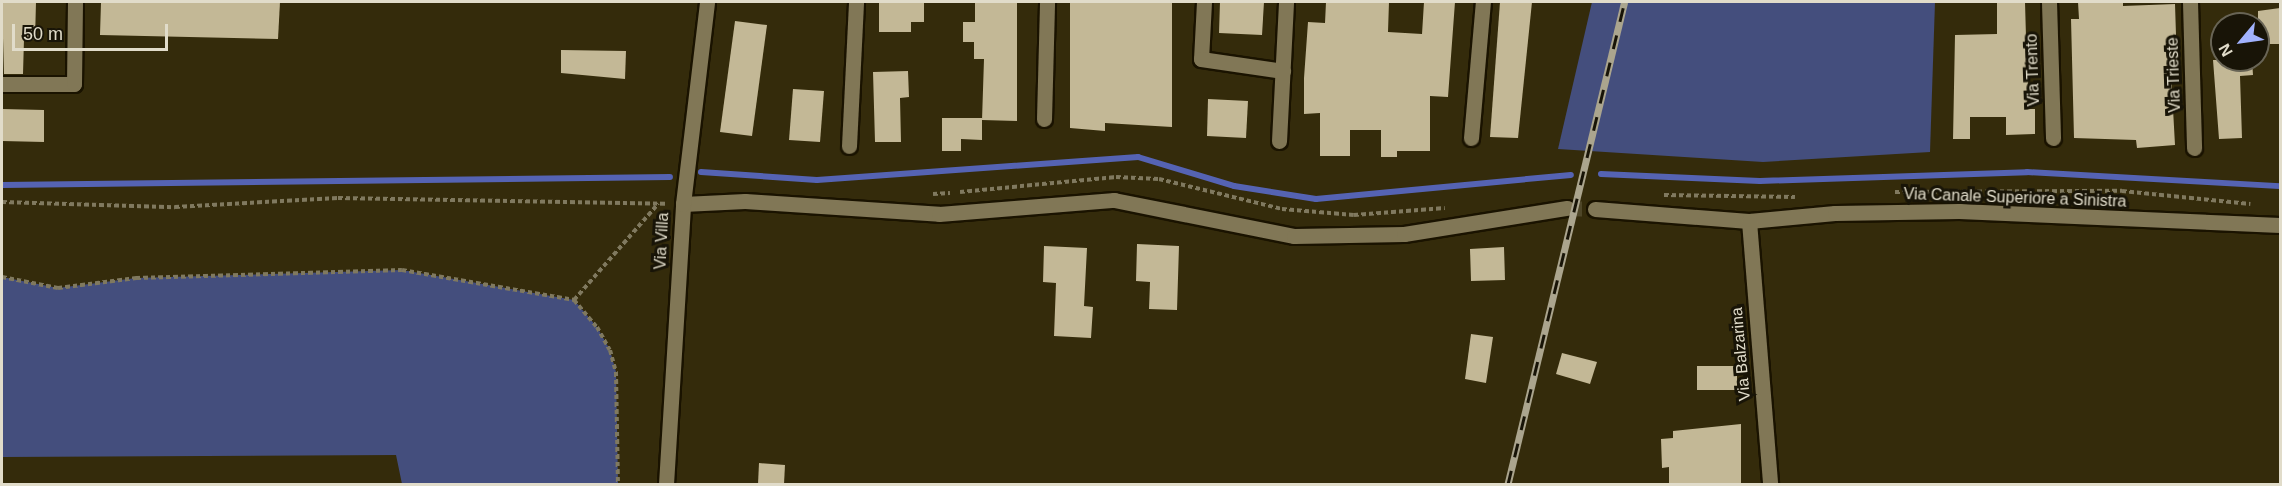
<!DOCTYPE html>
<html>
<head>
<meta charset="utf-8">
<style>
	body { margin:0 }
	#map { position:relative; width:2282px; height:486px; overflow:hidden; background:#342b0b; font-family:Helvetica,sans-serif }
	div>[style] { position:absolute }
	.green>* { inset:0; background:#444e7d }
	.stream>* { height:6px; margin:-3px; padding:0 3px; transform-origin:3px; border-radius:3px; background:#5563b3 }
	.building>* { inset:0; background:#c3b896 }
	.minor-tunnel>* { height:15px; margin-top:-7.5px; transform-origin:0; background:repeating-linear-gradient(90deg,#4e4628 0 15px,transparent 0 23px) }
	.path>* { height:4px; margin-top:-2px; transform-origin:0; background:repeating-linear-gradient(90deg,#80795f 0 4.5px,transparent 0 7.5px) }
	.roads { filter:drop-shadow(2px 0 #1a1300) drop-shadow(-2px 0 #1a1300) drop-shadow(0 2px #1a1300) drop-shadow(0 -2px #1a1300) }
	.minor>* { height:15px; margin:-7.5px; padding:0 7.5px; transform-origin:7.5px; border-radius:7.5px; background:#817756 }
	.tertiary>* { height:15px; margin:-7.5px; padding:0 7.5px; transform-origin:7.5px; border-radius:7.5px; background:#817756 }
	.rail>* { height:7px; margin-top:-3.5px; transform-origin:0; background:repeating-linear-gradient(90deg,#181407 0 14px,#aba58e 0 28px); box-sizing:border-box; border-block:2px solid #aba58e }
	span { translate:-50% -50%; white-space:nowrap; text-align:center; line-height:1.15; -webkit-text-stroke:6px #181407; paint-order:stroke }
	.street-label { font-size:16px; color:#e1dcca }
	.frame { position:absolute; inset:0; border:3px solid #e1dcca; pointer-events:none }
	.north { position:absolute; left:2210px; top:12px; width:60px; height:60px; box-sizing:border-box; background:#181407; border:2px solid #686455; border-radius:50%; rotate:241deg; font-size:16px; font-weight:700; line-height:24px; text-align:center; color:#e1dcca }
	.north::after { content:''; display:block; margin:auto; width:21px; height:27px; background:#a1b2fd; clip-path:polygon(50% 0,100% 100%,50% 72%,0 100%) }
	.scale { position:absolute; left:12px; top:24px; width:156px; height:27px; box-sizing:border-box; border:3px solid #e1dcca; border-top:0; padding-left:8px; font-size:18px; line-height:21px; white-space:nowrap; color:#e1dcca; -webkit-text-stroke:4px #181407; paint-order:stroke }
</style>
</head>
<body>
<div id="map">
	<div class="green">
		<div style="clip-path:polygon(1592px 2px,1935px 2px,1930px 152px,1763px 162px,1558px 149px)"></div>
		<div style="clip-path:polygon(402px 270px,574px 300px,597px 327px,610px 350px,616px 372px,618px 484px,402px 484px,396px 455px,2px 457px,2px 277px,58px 288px,136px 278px)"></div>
	</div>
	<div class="stream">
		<div style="left:701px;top:172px;width:116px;rotate:3.9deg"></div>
		<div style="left:817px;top:180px;width:322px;rotate:-4.1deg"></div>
		<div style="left:1138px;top:157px;width:100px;rotate:16.8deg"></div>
		<div style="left:1234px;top:186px;width:83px;rotate:9deg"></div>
		<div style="left:1316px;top:199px;width:256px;rotate:-5.4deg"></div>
		<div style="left:1601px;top:174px;width:159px;rotate:2.5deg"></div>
		<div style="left:1760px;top:181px;width:267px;rotate:-1.9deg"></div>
		<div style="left:2027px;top:172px;width:253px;rotate:3.2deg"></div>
		<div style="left:2px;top:185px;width:668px;rotate:-0.69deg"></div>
	</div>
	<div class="building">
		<div style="clip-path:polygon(2px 2px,36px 2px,35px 40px,24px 39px,23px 74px,4px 74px)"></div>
		<div style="clip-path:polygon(101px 2px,280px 2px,278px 39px,100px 35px)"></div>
		<div style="clip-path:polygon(879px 2px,924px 2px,924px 22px,911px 22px,911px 32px,879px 32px)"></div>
		<div style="clip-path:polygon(975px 2px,1017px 2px,1017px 121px,982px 120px,984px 59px,974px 59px,974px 42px,963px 42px,963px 22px,975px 22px)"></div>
		<div style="clip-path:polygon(1070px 2px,1172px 2px,1172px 127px,1105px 123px,1105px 131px,1070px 128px)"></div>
		<div style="clip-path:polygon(1220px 2px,1264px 2px,1262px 35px,1219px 33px)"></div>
		<div style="clip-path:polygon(1326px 2px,1389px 2px,1388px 32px,1422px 34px,1424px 2px,1455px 2px,1448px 97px,1430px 96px,1430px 151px,1397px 151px,1397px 157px,1381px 157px,1381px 130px,1350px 130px,1350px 156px,1320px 156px,1320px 113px,1304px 114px,1304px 78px,1308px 22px,1325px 23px)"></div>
		<div style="clip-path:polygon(1500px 2px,1532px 2px,1518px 138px,1490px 137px)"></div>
		<div style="clip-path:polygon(1997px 2px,2025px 2px,2026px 37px,2030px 37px,2027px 109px,2035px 109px,2035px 134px,2006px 135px,2006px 117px,1970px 117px,1970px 139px,1953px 139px,1955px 35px,1997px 34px)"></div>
		<div style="clip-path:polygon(2078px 2px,2123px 2px,2123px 6px,2175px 4px,2176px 35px,2169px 36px,2175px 145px,2137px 148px,2136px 140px,2074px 138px,2071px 19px,2079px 19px)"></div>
		<div style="clip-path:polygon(2280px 8px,2280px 44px,2258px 44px,2258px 11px)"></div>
		<div style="clip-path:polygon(735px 21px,767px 25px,752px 136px,720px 132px)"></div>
		<div style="clip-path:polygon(561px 50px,626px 51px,625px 79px,561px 73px)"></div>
		<div style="clip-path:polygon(2213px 60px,2252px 60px,2253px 75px,2240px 76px,2242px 138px,2219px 139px)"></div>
		<div style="clip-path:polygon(908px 71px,909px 97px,900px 98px,901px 142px,875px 142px,873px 72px)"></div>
		<div style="clip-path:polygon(793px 89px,824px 91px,820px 142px,789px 140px)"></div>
		<div style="clip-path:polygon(1208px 99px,1248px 101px,1246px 138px,1207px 136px)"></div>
		<div style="clip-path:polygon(2px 109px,44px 110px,44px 142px,2px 141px)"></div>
		<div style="clip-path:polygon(942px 118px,982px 118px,982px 140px,961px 139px,961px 151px,942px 151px)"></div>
		<div style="clip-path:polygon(1137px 244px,1179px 246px,1177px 310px,1149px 309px,1150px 282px,1136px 281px)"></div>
		<div style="clip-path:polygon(1044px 246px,1087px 248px,1084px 306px,1093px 307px,1091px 338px,1054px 336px,1056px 283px,1043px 282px)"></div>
		<div style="clip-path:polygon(1504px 247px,1505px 280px,1471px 281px,1470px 249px)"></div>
		<div style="clip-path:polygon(1471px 334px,1493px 337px,1486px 383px,1465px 379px)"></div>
		<div style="clip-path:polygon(1562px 353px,1597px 362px,1590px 384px,1556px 374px)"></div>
		<div style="clip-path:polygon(1697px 366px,1737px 366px,1737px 390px,1697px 390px)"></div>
		<div style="clip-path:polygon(1741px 424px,1741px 484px,1669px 484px,1669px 467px,1662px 468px,1661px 439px,1673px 438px,1673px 431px)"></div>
		<div style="clip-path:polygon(759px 463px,785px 465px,784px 484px,758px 484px)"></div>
	</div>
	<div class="minor-tunnel">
		<div style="left:1567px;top:208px;width:28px;rotate:2deg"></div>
	</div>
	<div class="path">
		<div style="left:960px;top:192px;width:157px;rotate:-5.5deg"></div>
		<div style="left:1116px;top:177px;width:43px;rotate:2.7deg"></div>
		<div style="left:1159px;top:179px;width:127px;rotate:13.7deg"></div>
		<div style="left:1282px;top:209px;width:72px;rotate:4.8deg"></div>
		<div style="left:1354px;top:215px;width:91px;rotate:-4.4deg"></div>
		<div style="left:1895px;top:192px;width:227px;rotate:-0.3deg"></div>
		<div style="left:2122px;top:191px;width:129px;rotate:5.8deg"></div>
		<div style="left:933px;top:194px;width:17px;rotate:-3deg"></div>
		<div style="left:1664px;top:195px;width:131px;rotate:0.9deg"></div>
		<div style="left:2px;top:202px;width:173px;rotate:1.7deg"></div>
		<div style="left:175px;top:207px;width:163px;rotate:-3.2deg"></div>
		<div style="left:338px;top:198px;width:328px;rotate:1deg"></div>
		<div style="left:2px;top:277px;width:57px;rotate:11.1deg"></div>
		<div style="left:58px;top:288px;width:79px;rotate:-7.3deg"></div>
		<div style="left:136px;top:278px;width:266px;rotate:-1.7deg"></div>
		<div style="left:402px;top:270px;width:175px;rotate:9.9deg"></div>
		<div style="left:574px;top:300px;width:35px;rotate:50deg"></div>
		<div style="left:597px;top:327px;width:26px;rotate:61deg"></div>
		<div style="left:610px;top:350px;width:23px;rotate:75deg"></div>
		<div style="left:616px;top:372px;width:112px;rotate:89deg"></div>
		<div style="left:574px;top:300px;width:128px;rotate:-48.8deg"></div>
	</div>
	<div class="roads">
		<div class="minor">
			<div style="left:1204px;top:2px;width:57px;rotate:93deg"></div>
			<div style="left:1201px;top:59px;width:83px;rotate:8.3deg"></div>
			<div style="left:2049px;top:2px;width:136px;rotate:88.3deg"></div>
			<div style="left:2190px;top:2px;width:146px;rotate:88.4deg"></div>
			<div style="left:2px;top:84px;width:72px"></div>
			<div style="left:74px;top:84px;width:82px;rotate:-89.3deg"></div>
			<div style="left:1044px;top:119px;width:117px;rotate:-88.5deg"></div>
			<div style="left:1471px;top:138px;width:137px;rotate:-85deg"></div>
			<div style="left:1279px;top:141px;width:139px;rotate:-87.1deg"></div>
			<div style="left:849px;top:146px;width:144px;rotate:-87.2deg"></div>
			<div style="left:683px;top:204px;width:62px;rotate:-2.8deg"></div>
			<div style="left:745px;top:201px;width:194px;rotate:3.8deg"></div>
			<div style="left:939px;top:214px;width:176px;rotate:-4.6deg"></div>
			<div style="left:1114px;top:200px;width:184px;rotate:11.3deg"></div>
			<div style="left:1294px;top:236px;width:110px;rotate:-1deg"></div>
			<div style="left:1404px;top:234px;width:165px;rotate:-9.1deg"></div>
			<div style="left:1595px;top:209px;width:154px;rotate:4.5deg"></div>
			<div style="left:1749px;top:221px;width:86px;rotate:-5.3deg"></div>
			<div style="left:1835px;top:213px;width:124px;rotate:-0.9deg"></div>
			<div style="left:1959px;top:211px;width:321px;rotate:2.5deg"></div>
			<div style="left:1749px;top:221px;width:264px;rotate:85.4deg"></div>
		</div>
		<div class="tertiary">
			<div style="left:666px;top:484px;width:281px;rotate:-86.5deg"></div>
			<div style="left:683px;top:204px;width:203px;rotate:-83.2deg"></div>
		</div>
	</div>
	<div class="rail">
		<div style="left:1508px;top:484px;width:496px;rotate:-76.4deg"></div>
	</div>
	<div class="street-label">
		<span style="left:2033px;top:70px;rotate:-92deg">Via Trento</span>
		<span style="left:2174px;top:75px;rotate:-92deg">Via Trieste</span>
		<span style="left:2015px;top:198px;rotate:2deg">Via Canale Superiore a Sinistra</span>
		<span style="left:662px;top:241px;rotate:-87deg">Via Villa</span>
		<span style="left:1741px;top:354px;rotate:-95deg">Via Balzarina</span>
	</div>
	<div class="frame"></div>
	<div class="north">N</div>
	<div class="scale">50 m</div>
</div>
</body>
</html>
